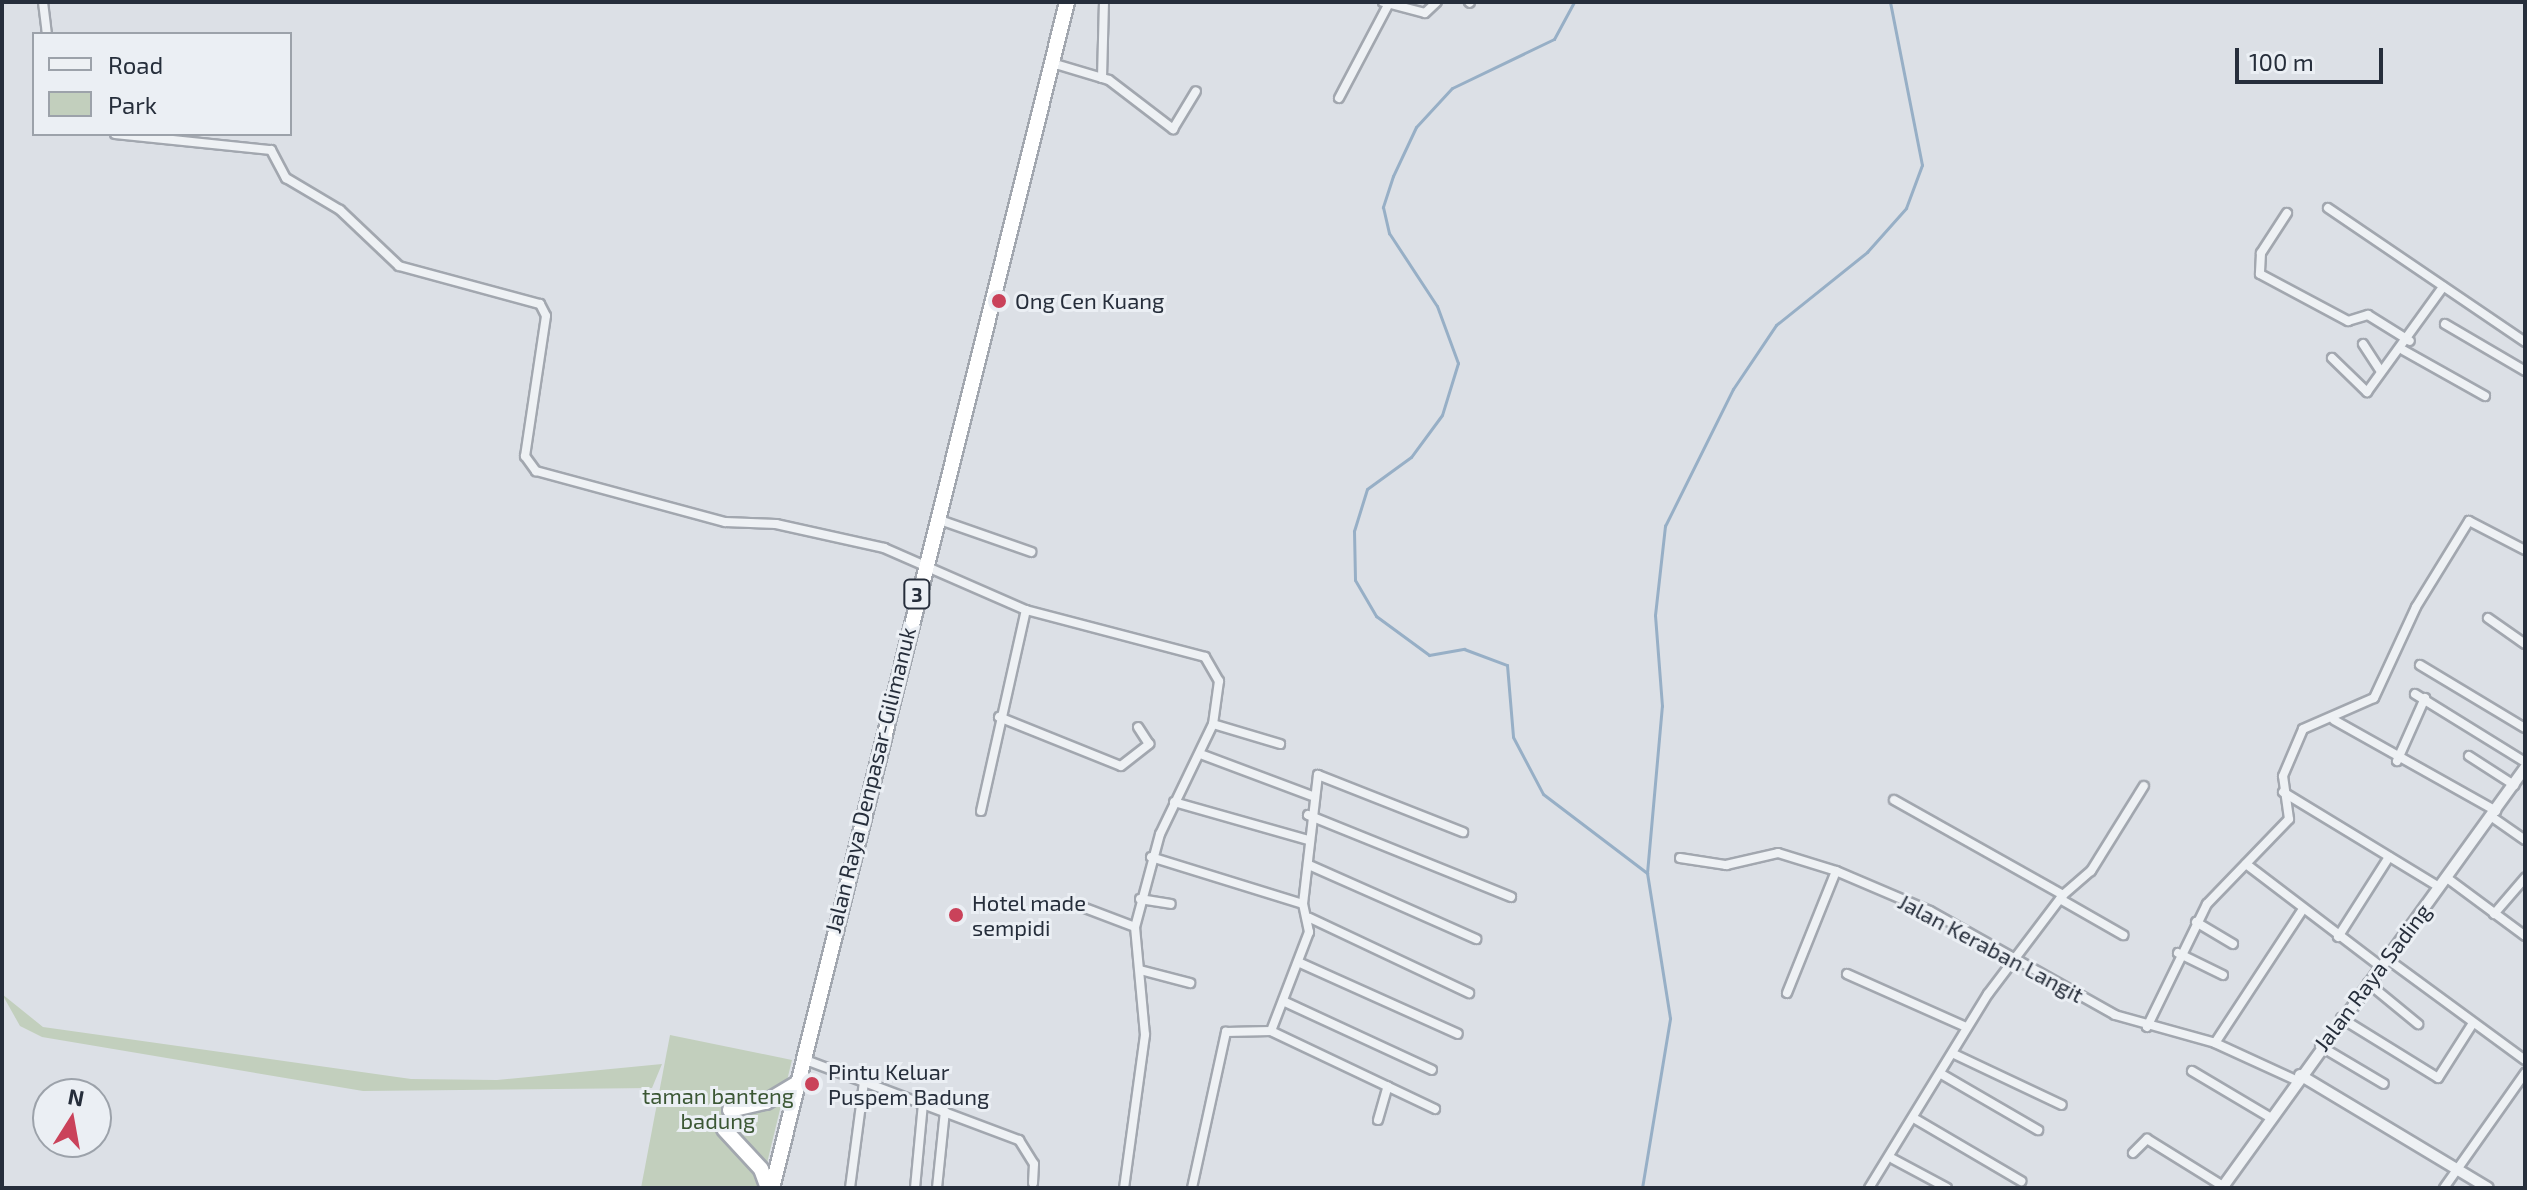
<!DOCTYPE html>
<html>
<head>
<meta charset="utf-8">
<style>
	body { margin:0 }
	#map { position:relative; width:2527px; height:1190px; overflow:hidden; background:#dce0e6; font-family:"Exo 2",sans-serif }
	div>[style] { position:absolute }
	.green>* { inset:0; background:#c2cfbd }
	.stream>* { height:3px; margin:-1.5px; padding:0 1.5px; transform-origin:1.5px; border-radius:1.5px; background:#97afc6 }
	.roads { filter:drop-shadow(2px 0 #a2a7af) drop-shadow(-2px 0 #a2a7af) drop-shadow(0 2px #a2a7af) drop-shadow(0 -2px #a2a7af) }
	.minor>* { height:8px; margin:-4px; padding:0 4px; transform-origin:4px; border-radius:4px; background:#eef1f4 }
	.tertiary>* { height:10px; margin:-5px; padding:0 5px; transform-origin:5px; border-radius:5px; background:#eef1f4 }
	.trunk>* { height:14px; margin:-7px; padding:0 7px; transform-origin:7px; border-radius:7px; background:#fff }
	.dots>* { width:22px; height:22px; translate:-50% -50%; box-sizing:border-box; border:4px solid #ebeff4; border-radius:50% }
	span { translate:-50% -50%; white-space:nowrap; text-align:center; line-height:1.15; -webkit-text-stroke:6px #ebeff4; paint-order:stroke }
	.shield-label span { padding:2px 6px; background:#ebeff4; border:2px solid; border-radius:6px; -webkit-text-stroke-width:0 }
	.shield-label { font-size:20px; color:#262e3b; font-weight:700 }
	.poi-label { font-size:22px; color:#262e3b }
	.left { translate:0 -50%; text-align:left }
	.street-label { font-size:22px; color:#262e3b }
	.park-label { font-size:22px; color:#3b5734 }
	.frame { position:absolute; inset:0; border:4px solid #262e3b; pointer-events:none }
	.legend { position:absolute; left:32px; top:32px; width:260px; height:104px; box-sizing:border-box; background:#ebeff4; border:2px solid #9ca2aa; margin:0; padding:10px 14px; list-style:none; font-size:24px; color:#262e3b }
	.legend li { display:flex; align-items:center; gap:16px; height:40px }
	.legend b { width:40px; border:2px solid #9ca2aa }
	.north { position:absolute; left:32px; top:1078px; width:80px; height:80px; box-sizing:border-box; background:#ebeff4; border:2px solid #9ca2aa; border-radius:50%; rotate:11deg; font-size:22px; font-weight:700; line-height:32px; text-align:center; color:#262e3b }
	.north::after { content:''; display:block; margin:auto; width:28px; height:36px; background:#ca425a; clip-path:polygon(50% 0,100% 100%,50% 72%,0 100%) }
	.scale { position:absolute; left:2235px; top:48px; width:148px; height:36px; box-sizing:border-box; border:4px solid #262e3b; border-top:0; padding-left:10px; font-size:24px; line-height:28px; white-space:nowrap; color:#262e3b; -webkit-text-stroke:6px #ebeff4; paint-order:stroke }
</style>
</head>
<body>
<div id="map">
	<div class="green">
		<div style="clip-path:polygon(2px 994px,43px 1027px,411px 1079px,497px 1080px,662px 1064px,652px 1088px,363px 1091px,42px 1037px,20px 1026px)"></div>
		<div style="clip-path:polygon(670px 1035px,792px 1060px,761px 1188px,641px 1188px)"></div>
	</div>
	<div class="stream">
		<div style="left:1574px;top:2px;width:42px;rotate:118.4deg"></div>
		<div style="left:1554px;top:39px;width:113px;rotate:154.3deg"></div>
		<div style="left:1452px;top:88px;width:53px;rotate:132.7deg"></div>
		<div style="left:1416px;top:127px;width:54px;rotate:115.1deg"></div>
		<div style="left:1393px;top:176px;width:33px;rotate:108deg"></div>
		<div style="left:1383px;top:207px;width:27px;rotate:77deg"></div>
		<div style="left:1389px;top:233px;width:87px;rotate:56.7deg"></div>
		<div style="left:1437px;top:306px;width:61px;rotate:69.8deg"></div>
		<div style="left:1458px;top:363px;width:54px;rotate:107.1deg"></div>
		<div style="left:1442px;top:415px;width:52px;rotate:126.4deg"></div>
		<div style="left:1411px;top:457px;width:54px;rotate:144deg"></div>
		<div style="left:1367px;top:489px;width:44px;rotate:107.2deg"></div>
		<div style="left:1354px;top:531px;width:49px;rotate:88.8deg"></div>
		<div style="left:1355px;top:580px;width:42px;rotate:59.7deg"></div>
		<div style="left:1376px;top:616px;width:66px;rotate:36.3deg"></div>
		<div style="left:1429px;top:655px;width:36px;rotate:-10deg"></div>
		<div style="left:1464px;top:649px;width:46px;rotate:20.4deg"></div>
		<div style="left:1507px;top:665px;width:72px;rotate:85.2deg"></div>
		<div style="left:1513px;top:737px;width:64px;rotate:62.2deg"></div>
		<div style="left:1543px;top:794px;width:131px;rotate:37.2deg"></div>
		<div style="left:1642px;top:1188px;width:172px;rotate:-80.6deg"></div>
		<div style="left:1670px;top:1018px;width:147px;rotate:-99deg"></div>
		<div style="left:1647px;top:873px;width:168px;rotate:-84.9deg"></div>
		<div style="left:1662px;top:706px;width:91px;rotate:-94.4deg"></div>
		<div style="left:1655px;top:615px;width:90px;rotate:-83.6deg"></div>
		<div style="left:1665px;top:526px;width:153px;rotate:-63.6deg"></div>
		<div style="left:1733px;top:389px;width:77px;rotate:-56.1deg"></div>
		<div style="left:1776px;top:325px;width:117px;rotate:-38.7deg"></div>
		<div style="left:1867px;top:252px;width:59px;rotate:-48.4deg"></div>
		<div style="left:1906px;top:208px;width:46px;rotate:-69.6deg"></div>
		<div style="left:1922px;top:165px;width:166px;rotate:-101.1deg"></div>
	</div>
	<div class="roads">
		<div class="minor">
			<div style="left:43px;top:2px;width:32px;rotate:83deg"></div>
			<div style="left:1383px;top:2px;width:43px;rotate:14.7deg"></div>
			<div style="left:1425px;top:13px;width:16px;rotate:-43deg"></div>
			<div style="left:1469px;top:2px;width:1px;rotate:45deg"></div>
			<div style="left:1052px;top:63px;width:59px;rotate:16.6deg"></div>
			<div style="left:1109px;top:80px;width:81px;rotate:37.4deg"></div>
			<div style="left:1173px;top:129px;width:44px;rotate:-58.8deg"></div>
			<div style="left:1102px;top:78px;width:76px;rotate:-88.5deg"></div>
			<div style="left:1339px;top:98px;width:105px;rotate:-62.2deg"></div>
			<div style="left:115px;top:134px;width:157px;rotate:5.9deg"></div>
			<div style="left:271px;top:150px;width:32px;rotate:62deg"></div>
			<div style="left:286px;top:178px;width:63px;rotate:30.7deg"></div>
			<div style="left:340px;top:210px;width:81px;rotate:43.5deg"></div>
			<div style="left:399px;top:266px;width:146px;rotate:15.1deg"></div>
			<div style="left:540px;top:304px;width:13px;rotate:63deg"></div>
			<div style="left:546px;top:316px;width:142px;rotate:98.5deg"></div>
			<div style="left:525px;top:456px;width:19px;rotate:54deg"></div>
			<div style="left:536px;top:471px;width:196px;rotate:15.1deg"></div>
			<div style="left:725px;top:522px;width:51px;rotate:2.2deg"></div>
			<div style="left:776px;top:524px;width:111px;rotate:12.5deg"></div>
			<div style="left:884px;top:548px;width:155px;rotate:23.6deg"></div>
			<div style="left:1026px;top:610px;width:185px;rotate:14.7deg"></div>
			<div style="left:1205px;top:657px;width:28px;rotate:60deg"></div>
			<div style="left:1219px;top:681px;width:43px;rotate:97.9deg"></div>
			<div style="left:1213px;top:724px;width:122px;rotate:115.7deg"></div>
			<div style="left:1160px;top:834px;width:96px;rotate:105deg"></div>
			<div style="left:1135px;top:927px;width:108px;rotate:84.7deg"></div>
			<div style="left:1145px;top:1035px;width:154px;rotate:97.8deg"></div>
			<div style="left:2328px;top:208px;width:238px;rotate:34.2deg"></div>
			<div style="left:2287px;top:213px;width:48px;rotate:123deg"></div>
			<div style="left:2261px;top:253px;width:21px;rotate:93deg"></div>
			<div style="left:2260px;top:274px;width:100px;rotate:28.1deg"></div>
			<div style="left:2348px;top:321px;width:21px;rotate:-17deg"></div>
			<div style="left:2368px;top:315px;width:49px;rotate:31.8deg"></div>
			<div style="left:2445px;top:324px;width:93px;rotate:30.4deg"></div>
			<div style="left:2363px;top:344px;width:33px;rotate:57deg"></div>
			<div style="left:2403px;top:350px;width:94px;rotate:29.3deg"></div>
			<div style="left:2332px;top:358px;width:49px;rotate:44.2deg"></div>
			<div style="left:2367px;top:392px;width:130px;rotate:-54.1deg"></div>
			<div style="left:937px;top:519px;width:100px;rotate:19.3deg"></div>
			<div style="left:2488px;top:618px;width:45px;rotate:35.1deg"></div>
			<div style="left:2420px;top:665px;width:122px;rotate:31deg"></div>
			<div style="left:2415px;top:694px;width:129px;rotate:31.7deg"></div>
			<div style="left:999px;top:717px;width:131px;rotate:21.9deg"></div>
			<div style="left:1121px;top:766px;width:36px;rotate:-38deg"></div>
			<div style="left:1149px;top:744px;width:20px;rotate:-123deg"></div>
			<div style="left:2334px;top:720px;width:186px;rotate:29.3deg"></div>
			<div style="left:1213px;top:724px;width:70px;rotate:16.6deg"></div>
			<div style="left:1203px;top:755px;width:116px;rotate:20.6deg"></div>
			<div style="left:2469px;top:756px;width:54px;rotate:32.8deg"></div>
			<div style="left:2397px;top:761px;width:69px;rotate:-66deg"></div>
			<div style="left:2283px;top:792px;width:183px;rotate:31.3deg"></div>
			<div style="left:1894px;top:800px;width:194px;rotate:29.3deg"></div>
			<div style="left:1174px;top:802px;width:139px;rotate:15.8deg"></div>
			<div style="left:981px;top:811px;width:206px;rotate:-77.4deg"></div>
			<div style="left:1308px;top:815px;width:219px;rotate:22deg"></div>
			<div style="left:2492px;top:817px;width:40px;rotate:34.9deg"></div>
			<div style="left:1151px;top:857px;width:159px;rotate:17.2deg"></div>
			<div style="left:1680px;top:858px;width:47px;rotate:8.7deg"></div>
			<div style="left:1726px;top:865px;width:53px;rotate:-13deg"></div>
			<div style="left:1778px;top:853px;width:61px;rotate:17.2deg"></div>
			<div style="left:1836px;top:871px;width:102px;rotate:23.1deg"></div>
			<div style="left:1930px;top:911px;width:212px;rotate:29.3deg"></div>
			<div style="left:2115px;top:1015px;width:104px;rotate:15.6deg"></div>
			<div style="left:2215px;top:1043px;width:89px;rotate:24.6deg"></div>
			<div style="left:2246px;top:864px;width:168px;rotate:37.3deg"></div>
			<div style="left:1309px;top:865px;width:183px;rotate:23.9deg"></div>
			<div style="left:2447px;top:878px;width:97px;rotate:36.6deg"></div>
			<div style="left:1140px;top:899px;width:31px;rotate:9deg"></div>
			<div style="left:2060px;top:899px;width:73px;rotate:29.7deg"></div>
			<div style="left:1077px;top:905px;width:62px;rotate:20.8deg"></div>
			<div style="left:2494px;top:914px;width:48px;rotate:-49.3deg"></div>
			<div style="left:1310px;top:918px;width:176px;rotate:25.3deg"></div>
			<div style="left:2196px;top:922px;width:43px;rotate:30.7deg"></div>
			<div style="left:2338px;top:937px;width:95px;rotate:-57.5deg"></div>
			<div style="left:2178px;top:953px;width:50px;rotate:26.1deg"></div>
			<div style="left:2386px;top:958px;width:172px;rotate:36.3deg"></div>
			<div style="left:1298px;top:962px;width:175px;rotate:24.2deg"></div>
			<div style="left:1140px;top:970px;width:52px;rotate:14.6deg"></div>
			<div style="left:1847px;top:974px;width:130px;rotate:24deg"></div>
			<div style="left:2368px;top:983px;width:65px;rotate:39.4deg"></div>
			<div style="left:1787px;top:993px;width:131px;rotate:-68.1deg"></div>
			<div style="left:1283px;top:1001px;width:164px;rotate:24.8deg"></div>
			<div style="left:2341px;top:1018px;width:114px;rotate:31.7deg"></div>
			<div style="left:2438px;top:1078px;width:65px;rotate:-57.5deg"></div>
			<div style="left:2147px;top:1027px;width:137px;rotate:-64deg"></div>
			<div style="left:2207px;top:904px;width:118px;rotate:-46deg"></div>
			<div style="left:2289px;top:819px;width:43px;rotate:-97.9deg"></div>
			<div style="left:2283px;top:776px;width:51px;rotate:-66.9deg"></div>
			<div style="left:2303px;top:729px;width:77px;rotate:-23.6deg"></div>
			<div style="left:2374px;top:698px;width:100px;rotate:-65.2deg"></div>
			<div style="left:2416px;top:607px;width:101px;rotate:-58.4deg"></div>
			<div style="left:2469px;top:521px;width:63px;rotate:27.4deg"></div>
			<div style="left:2215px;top:1043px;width:157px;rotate:-56.7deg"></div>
			<div style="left:2320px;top:1046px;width:74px;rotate:30.7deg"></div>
			<div style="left:1954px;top:1054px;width:119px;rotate:25.3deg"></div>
			<div style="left:803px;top:1059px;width:231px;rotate:20.6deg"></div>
			<div style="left:1019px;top:1140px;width:28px;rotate:58deg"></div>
			<div style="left:1034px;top:1164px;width:19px;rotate:93deg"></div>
			<div style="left:2192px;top:1071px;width:92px;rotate:30.7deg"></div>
			<div style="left:1943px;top:1075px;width:110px;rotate:30.1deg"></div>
			<div style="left:1435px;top:1109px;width:182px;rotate:-154.6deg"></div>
			<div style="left:1271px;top:1031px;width:106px;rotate:-69deg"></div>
			<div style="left:1309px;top:932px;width:29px;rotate:-102deg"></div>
			<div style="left:1303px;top:904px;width:130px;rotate:-83.4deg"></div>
			<div style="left:1318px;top:775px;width:156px;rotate:21.5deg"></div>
			<div style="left:1378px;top:1120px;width:35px;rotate:-74deg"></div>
			<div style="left:1917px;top:1120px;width:121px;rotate:30.4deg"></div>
			<div style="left:2133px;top:1153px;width:20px;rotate:-45deg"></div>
			<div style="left:2147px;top:1139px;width:93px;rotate:31.8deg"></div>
			<div style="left:1893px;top:1159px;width:61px;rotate:28.2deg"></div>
			<div style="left:850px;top:1188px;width:108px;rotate:-82.5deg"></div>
			<div style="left:915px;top:1188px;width:85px;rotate:-84.6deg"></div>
			<div style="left:937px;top:1188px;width:77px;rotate:-84.1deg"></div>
			<div style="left:1192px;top:1188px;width:160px;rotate:-77.7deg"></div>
			<div style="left:1226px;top:1032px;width:45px;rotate:-1.3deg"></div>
			<div style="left:1869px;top:1188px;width:228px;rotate:-58.5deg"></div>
			<div style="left:1988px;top:994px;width:124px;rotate:-52.9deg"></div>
			<div style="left:2063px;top:895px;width:37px;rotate:-41deg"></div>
			<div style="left:2091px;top:871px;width:100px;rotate:-58.1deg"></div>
			<div style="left:2444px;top:1188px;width:141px;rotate:-54.8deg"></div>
		</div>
		<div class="tertiary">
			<div style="left:2300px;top:1075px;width:219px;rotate:31deg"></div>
			<div style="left:2222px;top:1188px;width:518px;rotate:-54.19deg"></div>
		</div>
		<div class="trunk">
			<div style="left:730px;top:1110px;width:37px;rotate:-13deg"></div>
			<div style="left:766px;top:1102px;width:35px;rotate:-31deg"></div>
			<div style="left:724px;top:1129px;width:54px;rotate:47.2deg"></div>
			<div style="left:761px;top:1169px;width:20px;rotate:70deg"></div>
			<div style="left:772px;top:1188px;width:1222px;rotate:-76.03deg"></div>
		</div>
	</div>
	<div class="dots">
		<div style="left:999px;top:301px;background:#ca425a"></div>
		<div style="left:956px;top:915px;background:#ca425a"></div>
		<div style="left:812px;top:1084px;background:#ca425a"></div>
	</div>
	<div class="shield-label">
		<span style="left:917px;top:594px">3</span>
	</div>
	<div class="poi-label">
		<span class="left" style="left:1015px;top:301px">Ong Cen Kuang</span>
		<span class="left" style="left:972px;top:915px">Hotel made<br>sempidi</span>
		<span class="left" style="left:828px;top:1084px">Pintu Keluar<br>Puspem Badung</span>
	</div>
	<div class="street-label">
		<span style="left:870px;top:780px;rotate:-76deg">Jalan Raya Denpasar-Gilimanuk</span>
		<span style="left:1991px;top:948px;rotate:28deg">Jalan Keraban Langit</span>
		<span style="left:2372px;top:977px;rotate:-53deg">Jalan Raya Sading</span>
	</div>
	<div class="park-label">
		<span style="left:718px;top:1108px">taman banteng<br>badung</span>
	</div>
	<div class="frame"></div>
	<ul class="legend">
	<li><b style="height:10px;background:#eef1f4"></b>Road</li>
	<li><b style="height:22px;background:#c2cfbd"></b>Park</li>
	</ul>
	<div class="north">N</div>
	<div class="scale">100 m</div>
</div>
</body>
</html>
